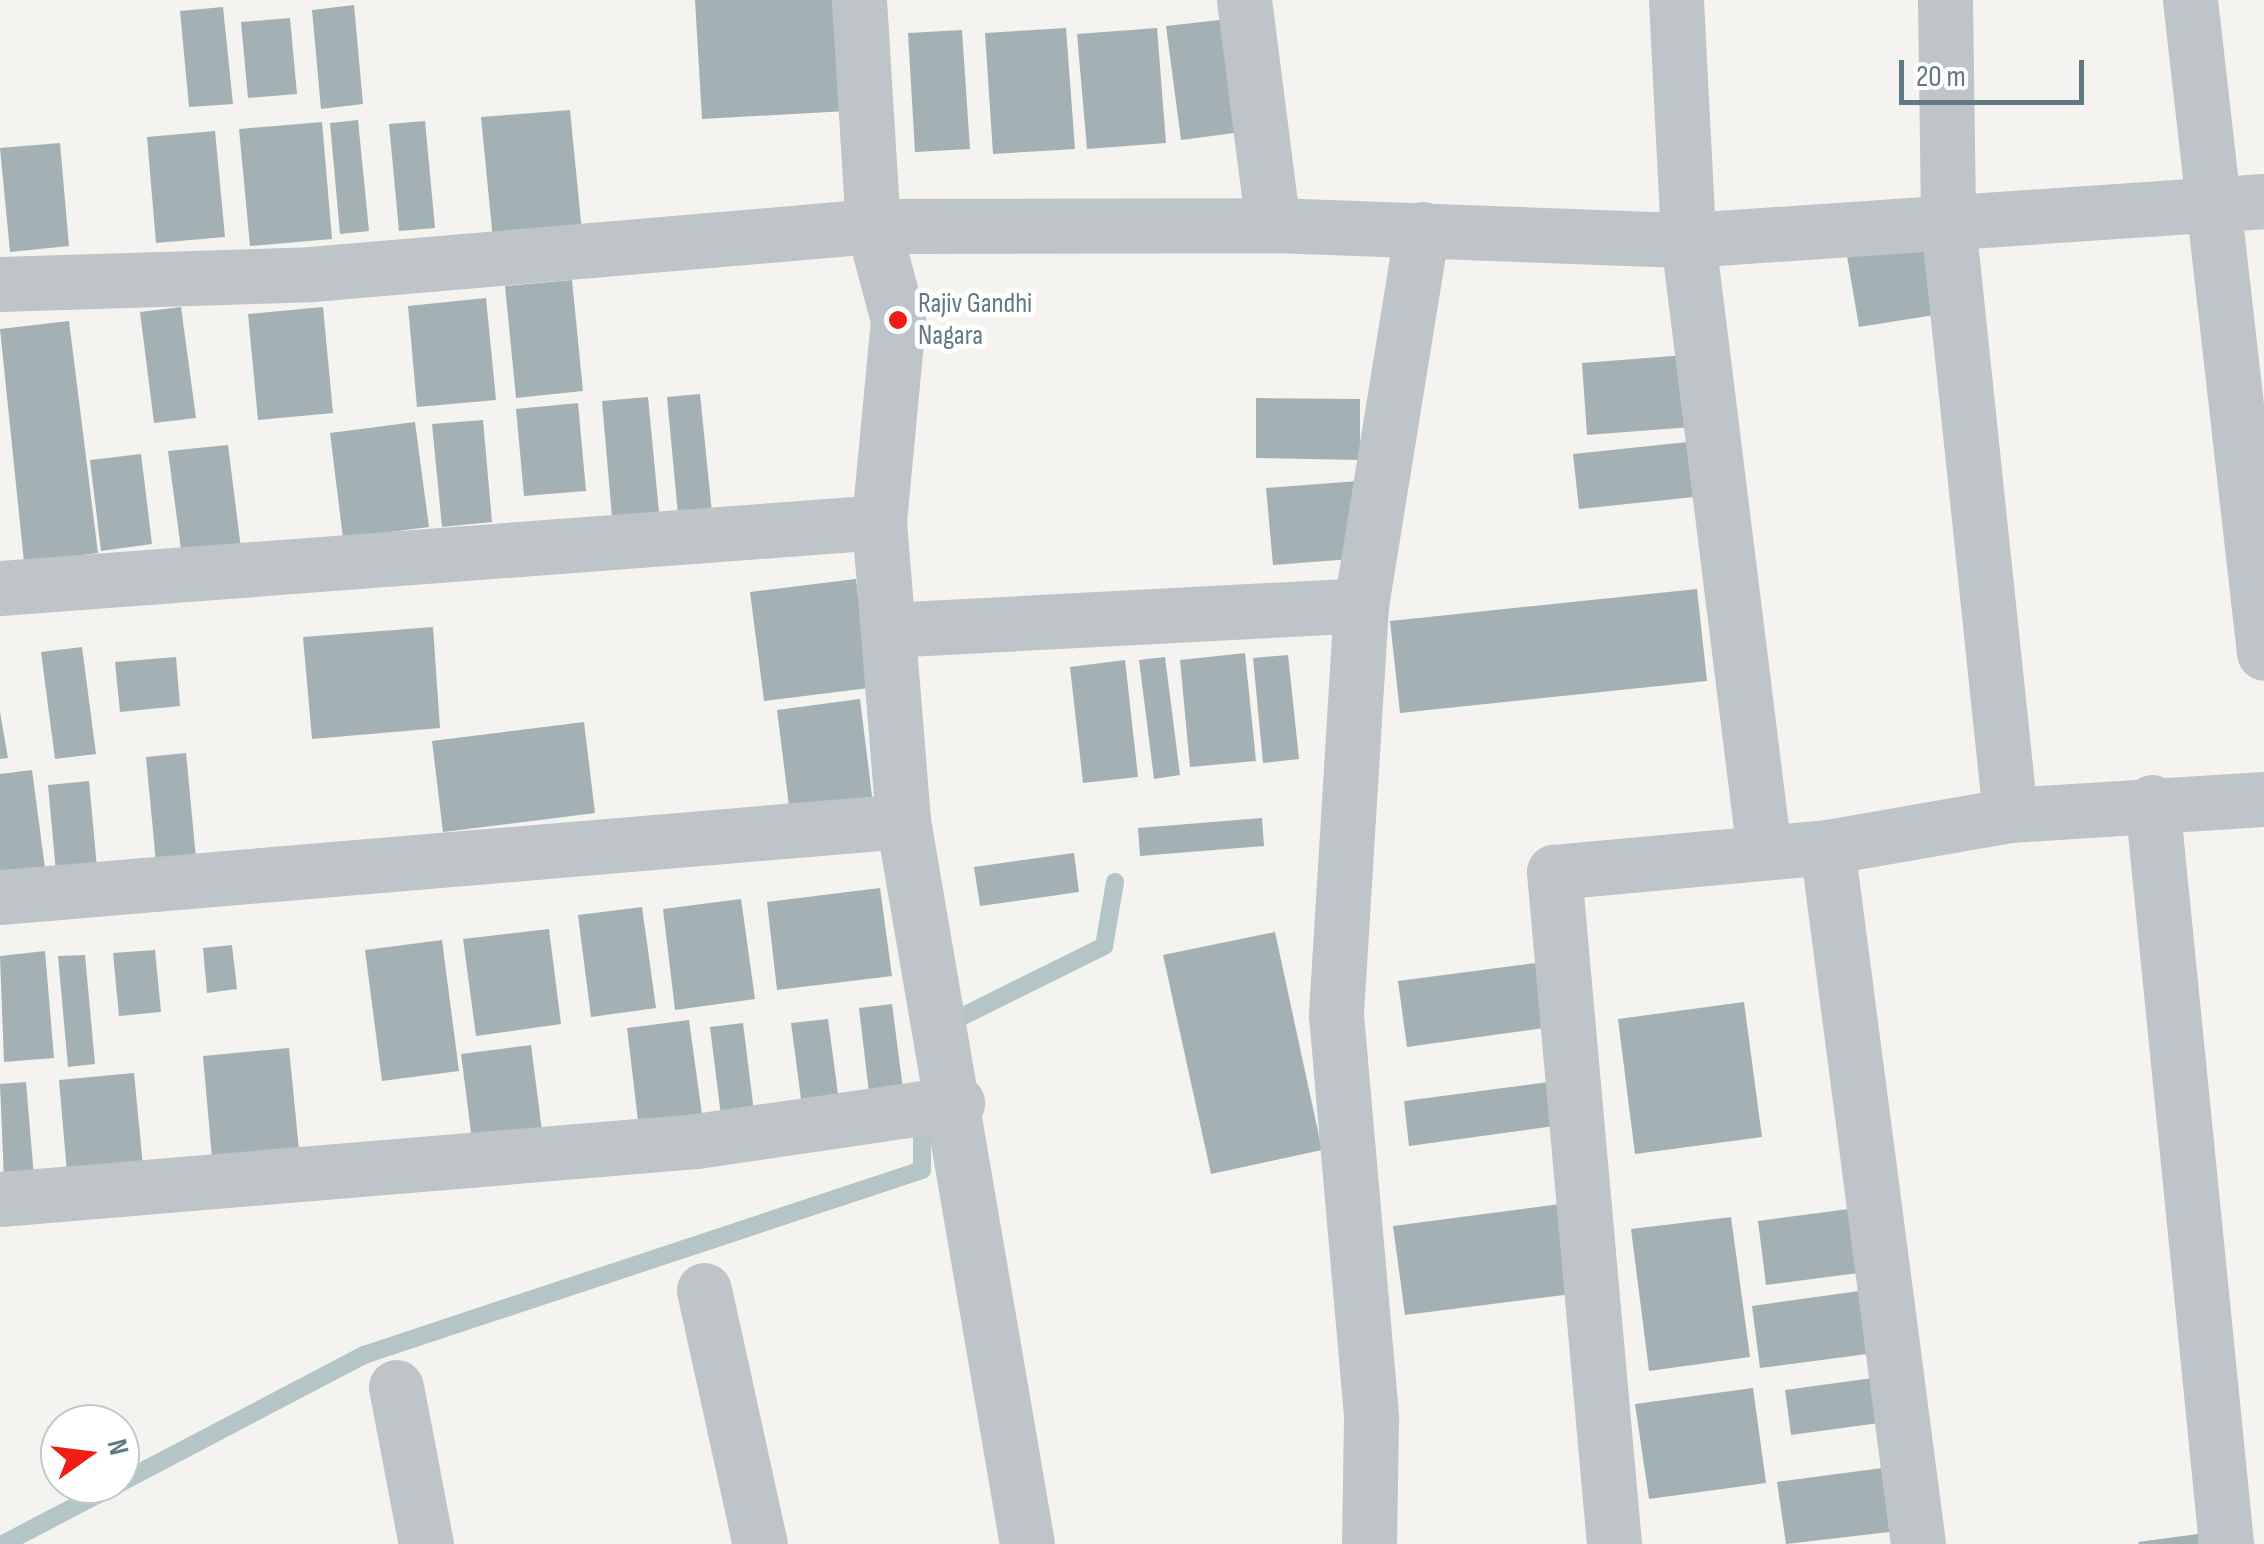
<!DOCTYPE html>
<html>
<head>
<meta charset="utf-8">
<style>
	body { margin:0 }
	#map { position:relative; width:2264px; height:1544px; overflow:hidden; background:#f4f3ef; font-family:"Sofia Sans Condensed",sans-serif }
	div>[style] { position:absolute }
	.stream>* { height:18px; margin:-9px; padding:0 9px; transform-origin:9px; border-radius:9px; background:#b3c5c7 }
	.building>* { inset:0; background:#a4b1b4 }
	.street>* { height:55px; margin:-27.5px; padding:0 27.5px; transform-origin:27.5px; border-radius:27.5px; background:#bec4c7 }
	.dots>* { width:28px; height:28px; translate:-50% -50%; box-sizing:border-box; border:5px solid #fff; border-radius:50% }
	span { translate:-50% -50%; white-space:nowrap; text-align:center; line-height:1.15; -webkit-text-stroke:10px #fff; paint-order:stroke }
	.poi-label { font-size:28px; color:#607a83 }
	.left { translate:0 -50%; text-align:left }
	.north { position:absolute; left:40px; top:1404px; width:100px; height:100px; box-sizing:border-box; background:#fff; border:2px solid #bfcacd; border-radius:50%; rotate:76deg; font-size:28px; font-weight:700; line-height:40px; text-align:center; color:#607a83 }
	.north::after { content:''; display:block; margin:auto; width:35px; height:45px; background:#f11c13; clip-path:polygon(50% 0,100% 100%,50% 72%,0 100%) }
	.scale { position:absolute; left:1899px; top:60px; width:185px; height:45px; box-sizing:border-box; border:5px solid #607a83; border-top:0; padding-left:12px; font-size:30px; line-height:35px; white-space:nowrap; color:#607a83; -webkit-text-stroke:8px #fff; paint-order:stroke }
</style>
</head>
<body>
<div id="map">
	<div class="stream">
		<div style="left:943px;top:1026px;width:180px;rotate:-26.4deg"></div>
		<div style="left:1104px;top:946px;width:65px;rotate:-80.2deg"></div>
		<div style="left:120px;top:1483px;width:276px;rotate:-27.7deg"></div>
		<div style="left:364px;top:1355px;width:588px;rotate:-18.34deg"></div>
		<div style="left:922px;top:1170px;width:57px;rotate:-90deg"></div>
		<div style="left:3px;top:1544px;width:130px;rotate:-27.6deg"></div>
	</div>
	<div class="building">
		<div style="clip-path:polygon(695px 0,841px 0,847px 111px,702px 119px)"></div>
		<div style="clip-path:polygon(354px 5px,363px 104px,321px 109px,312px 10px)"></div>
		<div style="clip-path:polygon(223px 7px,233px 104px,189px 107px,180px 11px)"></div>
		<div style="clip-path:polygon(290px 18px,297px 94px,248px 98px,241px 22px)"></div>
		<div style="clip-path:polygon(1228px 19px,1242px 132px,1181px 140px,1166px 26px)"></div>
		<div style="clip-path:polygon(1066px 28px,1075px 149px,993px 154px,985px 33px)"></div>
		<div style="clip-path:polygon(1157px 28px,1166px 143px,1087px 149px,1077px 34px)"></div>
		<div style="clip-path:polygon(962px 30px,970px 149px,915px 152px,908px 33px)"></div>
		<div style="clip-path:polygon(570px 110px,582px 232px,493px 240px,481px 117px)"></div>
		<div style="clip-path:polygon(358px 120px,369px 231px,340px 234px,330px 123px)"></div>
		<div style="clip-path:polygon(425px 121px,435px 228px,399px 231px,389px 124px)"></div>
		<div style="clip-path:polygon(322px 122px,332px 239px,250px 246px,239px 129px)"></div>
		<div style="clip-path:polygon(215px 131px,225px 237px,156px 243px,147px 137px)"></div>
		<div style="clip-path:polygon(60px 143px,69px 246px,10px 252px,0 148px)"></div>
		<div style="clip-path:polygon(1934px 235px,1947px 313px,1859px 327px,1845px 244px)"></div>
		<div style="clip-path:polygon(572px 280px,583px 391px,516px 398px,505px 286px)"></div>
		<div style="clip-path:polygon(486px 298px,496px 400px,417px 407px,408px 306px)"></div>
		<div style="clip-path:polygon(181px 307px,196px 418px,154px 423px,140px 312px)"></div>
		<div style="clip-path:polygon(323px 307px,333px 413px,258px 420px,248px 314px)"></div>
		<div style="clip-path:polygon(69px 321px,98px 553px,24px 562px,0 329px)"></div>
		<div style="clip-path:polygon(1686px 355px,1692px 427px,1587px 435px,1582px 363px)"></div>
		<div style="clip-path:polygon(700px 394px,712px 513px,678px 515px,667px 397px)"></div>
		<div style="clip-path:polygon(648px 397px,659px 512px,612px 517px,602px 401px)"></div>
		<div style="clip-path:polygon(1256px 398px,1360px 399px,1360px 460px,1256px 458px)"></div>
		<div style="clip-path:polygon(578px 403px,586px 491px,524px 496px,516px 409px)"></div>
		<div style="clip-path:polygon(483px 420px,492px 522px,442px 527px,432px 424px)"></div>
		<div style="clip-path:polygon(415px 422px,429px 527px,343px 538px,330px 433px)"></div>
		<div style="clip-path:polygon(1688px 442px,1694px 497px,1579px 509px,1573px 454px)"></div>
		<div style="clip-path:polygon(228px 445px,241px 549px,182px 557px,168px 451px)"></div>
		<div style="clip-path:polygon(141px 454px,152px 544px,101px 551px,90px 460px)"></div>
		<div style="clip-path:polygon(1358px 481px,1365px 558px,1273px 565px,1266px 488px)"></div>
		<div style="clip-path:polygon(856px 579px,869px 688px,764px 701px,750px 592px)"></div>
		<div style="clip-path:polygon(1697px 589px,1707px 681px,1400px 713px,1390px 621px)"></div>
		<div style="clip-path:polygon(433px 627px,440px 728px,312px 739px,303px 637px)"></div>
		<div style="clip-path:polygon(82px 647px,96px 754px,55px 759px,41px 652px)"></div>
		<div style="clip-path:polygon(1245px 653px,1256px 761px,1190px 767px,1180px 660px)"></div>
		<div style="clip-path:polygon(1288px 655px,1299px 759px,1263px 763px,1253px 658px)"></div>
		<div style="clip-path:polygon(176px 657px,180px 706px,120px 712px,115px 662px)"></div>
		<div style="clip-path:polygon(1165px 657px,1180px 775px,1154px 779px,1139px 660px)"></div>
		<div style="clip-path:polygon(1125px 660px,1138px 777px,1083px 783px,1070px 667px)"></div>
		<div style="clip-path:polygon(860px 699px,874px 812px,791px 822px,777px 710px)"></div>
		<div style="clip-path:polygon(0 712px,8px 758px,0 759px)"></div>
		<div style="clip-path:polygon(584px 722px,595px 813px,443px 832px,432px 741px)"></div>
		<div style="clip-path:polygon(186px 753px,197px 869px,157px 873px,146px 757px)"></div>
		<div style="clip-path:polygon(32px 770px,46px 876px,0 882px,0 774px)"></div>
		<div style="clip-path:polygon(89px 781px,98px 879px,57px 883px,48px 785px)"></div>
		<div style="clip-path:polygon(1262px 818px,1264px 846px,1140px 856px,1138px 828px)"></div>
		<div style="clip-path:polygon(1074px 853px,1079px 892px,980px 906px,974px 867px)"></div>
		<div style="clip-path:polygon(880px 888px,892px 976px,777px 990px,767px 902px)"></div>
		<div style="clip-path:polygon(741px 899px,755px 999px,675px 1010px,663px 909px)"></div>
		<div style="clip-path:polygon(642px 907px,656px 1008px,591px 1017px,578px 915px)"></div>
		<div style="clip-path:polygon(549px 929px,561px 1024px,476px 1036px,463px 939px)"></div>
		<div style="clip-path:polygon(1275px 932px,1322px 1150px,1211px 1174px,1163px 955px)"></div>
		<div style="clip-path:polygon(442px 940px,459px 1071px,382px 1081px,365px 950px)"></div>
		<div style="clip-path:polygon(232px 945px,237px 989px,207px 993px,203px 948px)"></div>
		<div style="clip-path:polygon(155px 950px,161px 1012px,119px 1016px,113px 953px)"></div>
		<div style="clip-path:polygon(45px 951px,54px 1058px,4px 1062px,0 956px)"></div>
		<div style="clip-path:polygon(85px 955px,95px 1064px,68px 1067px,58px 956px)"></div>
		<div style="clip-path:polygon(1551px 961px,1559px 1026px,1407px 1047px,1398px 981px)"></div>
		<div style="clip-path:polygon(1744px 1002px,1762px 1137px,1635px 1154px,1618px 1019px)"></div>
		<div style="clip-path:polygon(892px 1004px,903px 1089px,869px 1093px,859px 1008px)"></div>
		<div style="clip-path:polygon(828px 1019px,838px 1094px,801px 1099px,791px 1023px)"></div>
		<div style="clip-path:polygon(689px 1020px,703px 1122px,639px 1129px,627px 1028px)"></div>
		<div style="clip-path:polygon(743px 1023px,755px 1120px,722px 1124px,710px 1027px)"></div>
		<div style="clip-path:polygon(531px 1045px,542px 1131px,472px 1140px,461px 1054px)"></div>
		<div style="clip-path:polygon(289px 1048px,299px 1150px,212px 1158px,203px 1056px)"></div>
		<div style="clip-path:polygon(134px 1073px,144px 1177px,68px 1184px,59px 1080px)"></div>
		<div style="clip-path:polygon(1556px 1081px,1562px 1125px,1409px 1146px,1404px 1101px)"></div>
		<div style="clip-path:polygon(26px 1082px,34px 1177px,4px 1180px,0 1084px)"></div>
		<div style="clip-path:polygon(1560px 1204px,1572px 1294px,1405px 1315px,1393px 1226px)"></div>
		<div style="clip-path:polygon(1872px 1206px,1881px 1270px,1766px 1285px,1758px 1221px)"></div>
		<div style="clip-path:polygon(1731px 1217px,1750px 1357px,1649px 1371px,1631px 1229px)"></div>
		<div style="clip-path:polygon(1859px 1291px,1867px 1354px,1760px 1368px,1752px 1306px)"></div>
		<div style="clip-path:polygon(1873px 1378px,1879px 1423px,1791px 1435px,1785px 1390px)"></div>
		<div style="clip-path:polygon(1753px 1388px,1766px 1483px,1649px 1499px,1635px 1404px)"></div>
		<div style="clip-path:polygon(1890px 1467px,1898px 1531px,1786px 1544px,1777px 1482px)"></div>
		<div style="clip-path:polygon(2198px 1534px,2199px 1544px,2139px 1544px,2138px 1542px)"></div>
	</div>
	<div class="street">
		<div style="left:859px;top:0;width:226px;rotate:86.5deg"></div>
		<div style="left:873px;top:226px;width:97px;rotate:75.1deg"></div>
		<div style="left:898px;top:320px;width:203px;rotate:95.4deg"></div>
		<div style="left:879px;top:522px;width:300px;rotate:85.4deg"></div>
		<div style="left:903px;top:821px;width:734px;rotate:80.27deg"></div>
		<div style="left:1244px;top:0;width:227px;rotate:82.7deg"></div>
		<div style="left:1676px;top:0;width:240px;rotate:87.1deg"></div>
		<div style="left:1688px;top:240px;width:617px;rotate:82.92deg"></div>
		<div style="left:1945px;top:0;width:223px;rotate:89.2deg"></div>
		<div style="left:1948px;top:223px;width:595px;rotate:84.02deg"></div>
		<div style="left:2190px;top:0;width:657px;rotate:83.53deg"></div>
		<div style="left:0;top:284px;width:311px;rotate:-1.8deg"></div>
		<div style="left:311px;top:274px;width:564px;rotate:-4.88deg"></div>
		<div style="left:873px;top:226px;width:400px;rotate:-0.1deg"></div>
		<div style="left:1273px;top:225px;width:415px;rotate:2.1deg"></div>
		<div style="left:1688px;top:240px;width:577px;rotate:-3.87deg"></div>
		<div style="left:0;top:588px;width:881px;rotate:-4.29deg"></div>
		<div style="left:1361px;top:605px;width:411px;rotate:93.5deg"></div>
		<div style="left:1336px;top:1015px;width:405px;rotate:85deg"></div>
		<div style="left:1371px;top:1418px;width:126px;rotate:90.9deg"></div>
		<div style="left:888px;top:630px;width:474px;rotate:-3deg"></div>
		<div style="left:1361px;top:605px;width:381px;rotate:-80.8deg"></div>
		<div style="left:2152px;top:802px;width:746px;rotate:84.3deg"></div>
		<div style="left:1827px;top:847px;width:703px;rotate:82.56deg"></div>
		<div style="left:0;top:897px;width:906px;rotate:-4.81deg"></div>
		<div style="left:0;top:1199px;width:698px;rotate:-4.76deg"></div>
		<div style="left:696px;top:1141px;width:264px;rotate:-8.3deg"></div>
		<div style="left:704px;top:1290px;width:260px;rotate:77.6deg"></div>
		<div style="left:396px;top:1387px;width:160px;rotate:79.2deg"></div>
		<div style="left:1614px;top:1544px;width:675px;rotate:-95.1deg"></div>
		<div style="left:1554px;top:872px;width:274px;rotate:-5.2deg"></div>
		<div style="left:1827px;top:847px;width:186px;rotate:-9.9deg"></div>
		<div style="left:2010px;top:815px;width:255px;rotate:-3.6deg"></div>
	</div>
	<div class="dots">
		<div style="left:898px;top:320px;background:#f11c13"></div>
	</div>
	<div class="poi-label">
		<span class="left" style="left:918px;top:320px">Rajiv Gandhi<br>Nagara</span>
	</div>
	<div class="north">N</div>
	<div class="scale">20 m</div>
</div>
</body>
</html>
